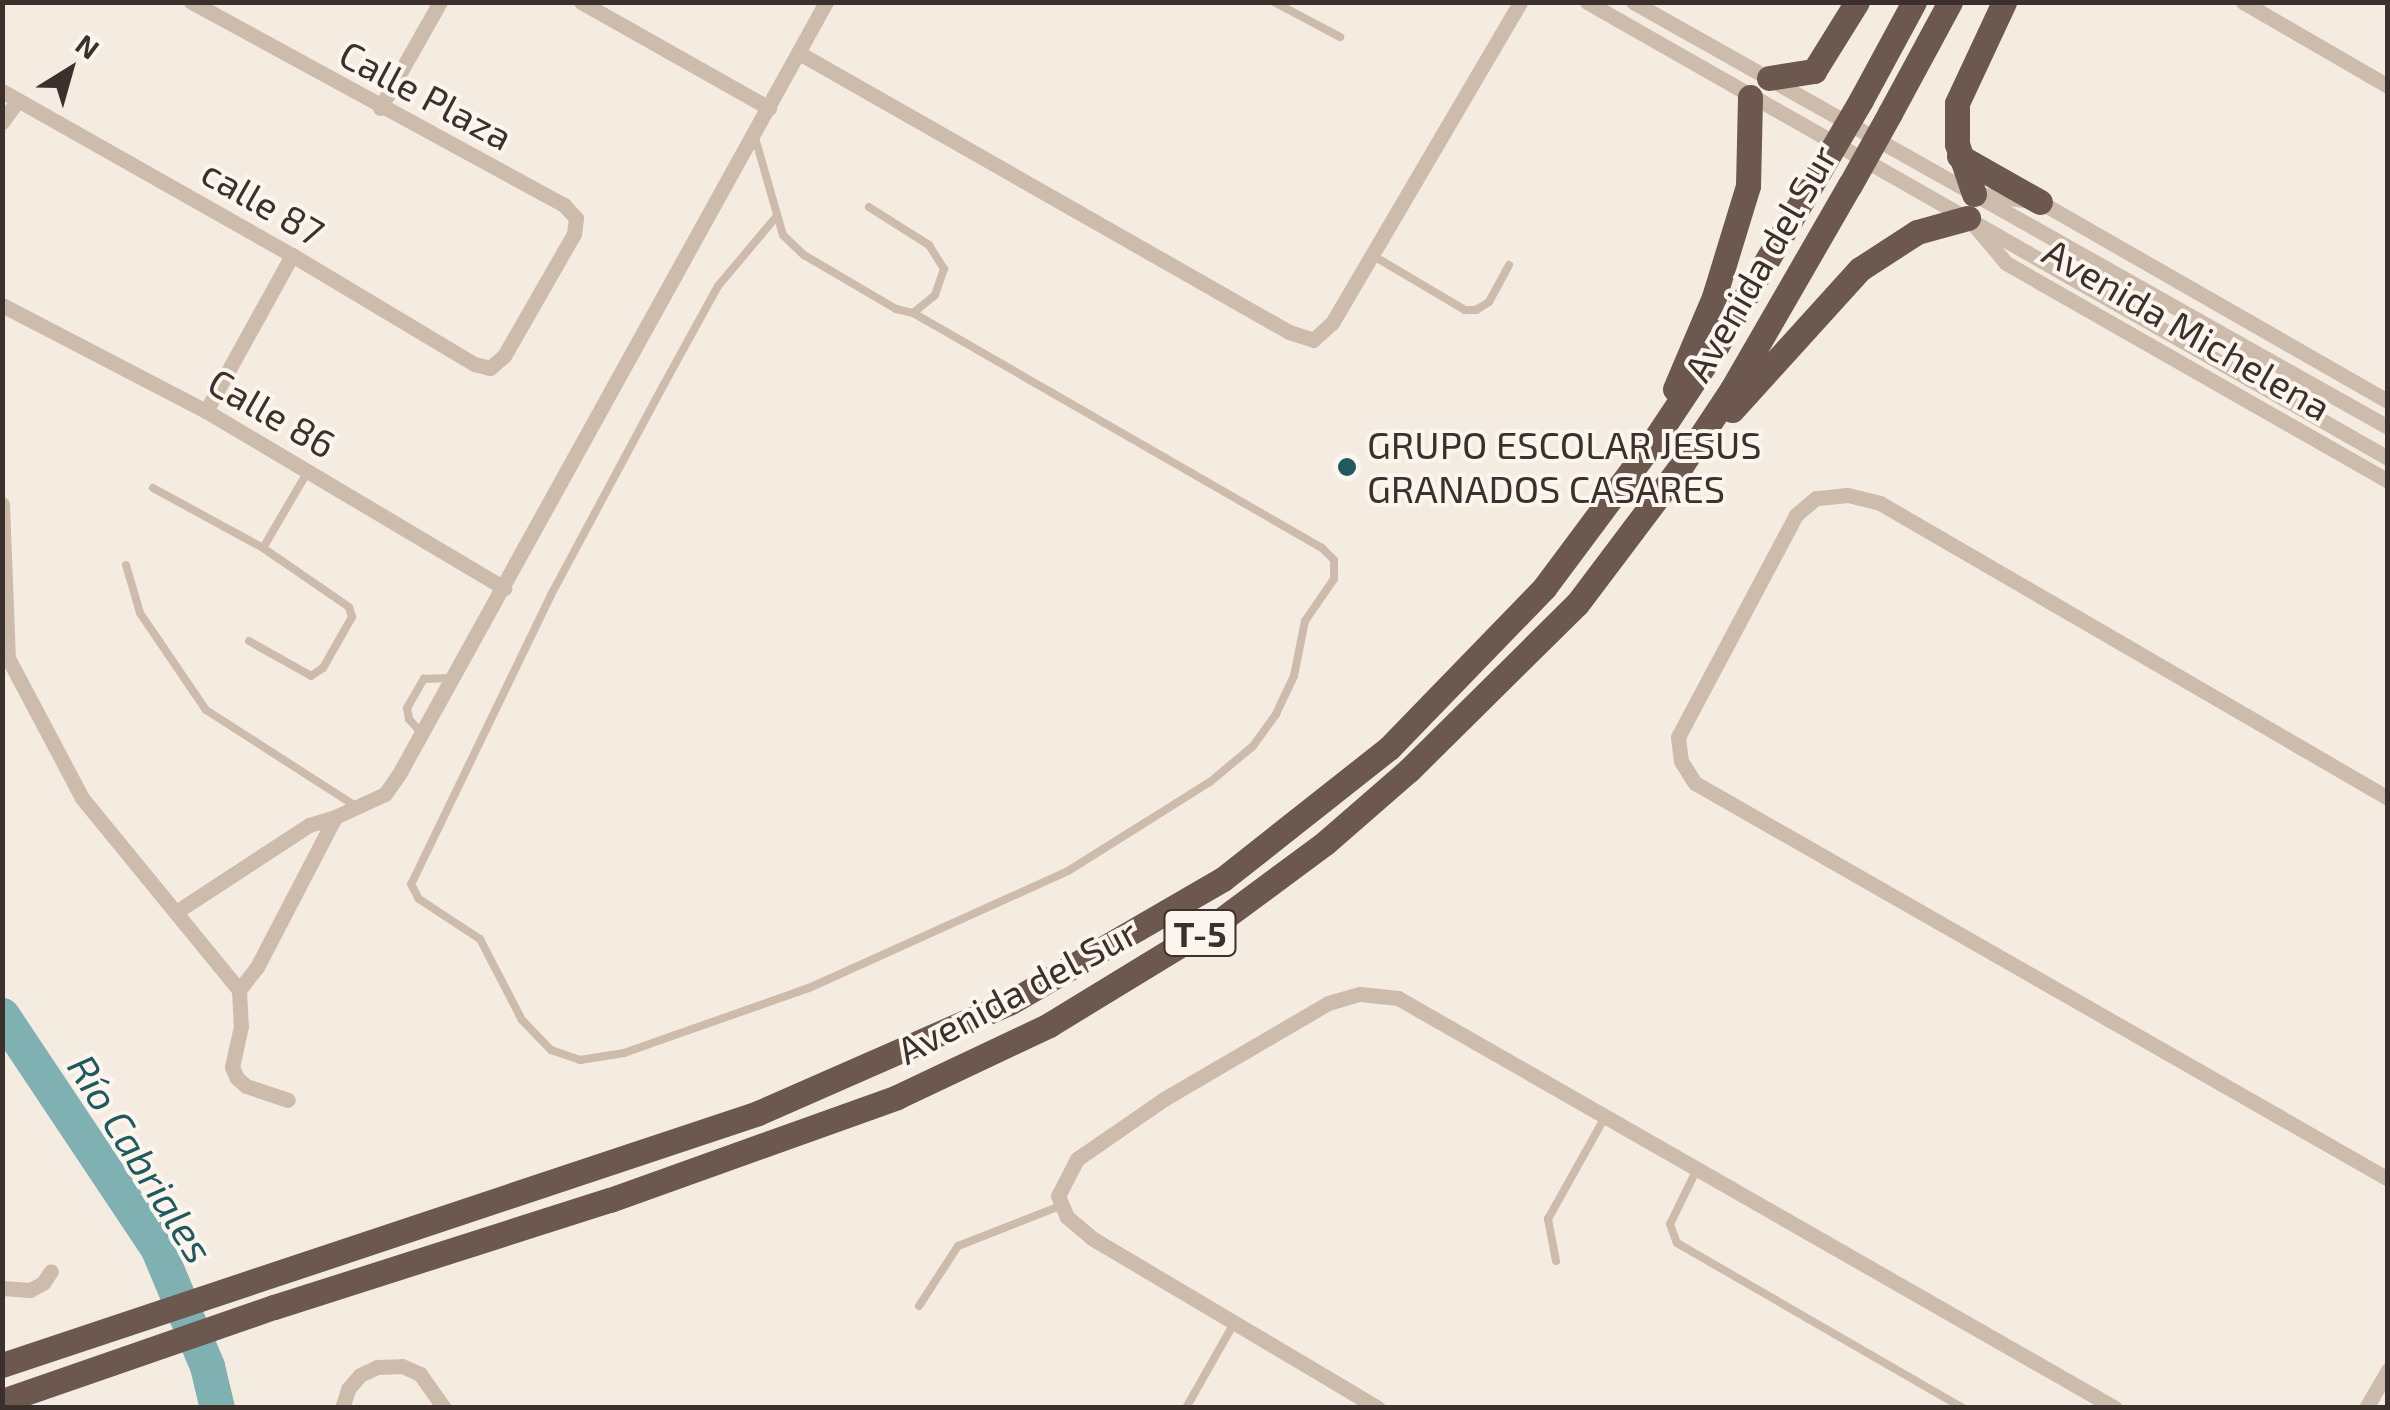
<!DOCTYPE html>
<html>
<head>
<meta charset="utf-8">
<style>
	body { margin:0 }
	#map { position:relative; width:2390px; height:1410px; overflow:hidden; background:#f4ebe1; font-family:"Exo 2",sans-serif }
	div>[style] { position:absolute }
	.river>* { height:35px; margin:-17.5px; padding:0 17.5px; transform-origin:17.5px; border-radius:17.5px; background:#7fb0b2 }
	.service>* { height:8px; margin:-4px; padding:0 4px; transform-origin:4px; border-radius:4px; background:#cdbbac }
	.minor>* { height:15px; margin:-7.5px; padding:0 7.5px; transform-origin:7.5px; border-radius:7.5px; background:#cdbbac }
	.trunk>* { height:25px; margin:-12.5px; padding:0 12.5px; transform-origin:12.5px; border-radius:12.5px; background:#6c584f }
	.trunk-bridge>* { height:25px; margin:-12.5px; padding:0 12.5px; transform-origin:12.5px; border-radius:12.5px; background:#6c584f }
	.dots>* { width:28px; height:28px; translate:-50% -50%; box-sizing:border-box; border:5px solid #fbf5ee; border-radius:50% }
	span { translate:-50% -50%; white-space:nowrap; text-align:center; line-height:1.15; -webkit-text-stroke:8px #fbf5ee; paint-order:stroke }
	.shield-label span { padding:2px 8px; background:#fbf5ee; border:2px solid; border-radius:8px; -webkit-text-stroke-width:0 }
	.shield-label { font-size:35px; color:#3b302b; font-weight:700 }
	.street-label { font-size:38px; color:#3b302b }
	.poi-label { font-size:38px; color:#3b302b }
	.left { translate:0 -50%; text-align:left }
	.water-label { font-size:40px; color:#1f5a5e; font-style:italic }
	.frame { position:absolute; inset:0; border:5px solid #3b302b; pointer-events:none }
	.north { position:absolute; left:20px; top:20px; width:100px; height:100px; -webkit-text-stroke:8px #fbf5ee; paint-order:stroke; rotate:37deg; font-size:28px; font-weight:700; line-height:40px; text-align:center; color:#3b302b }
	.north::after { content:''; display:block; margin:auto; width:35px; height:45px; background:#3b302b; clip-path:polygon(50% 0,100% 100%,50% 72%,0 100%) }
</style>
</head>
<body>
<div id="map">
	<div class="river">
		<div style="left:2px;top:1015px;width:279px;rotate:56.3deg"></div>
		<div style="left:157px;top:1247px;width:129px;rotate:67.2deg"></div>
		<div style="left:207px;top:1366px;width:43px;rotate:76.6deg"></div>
	</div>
	<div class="service">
		<div style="left:1274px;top:2px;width:75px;rotate:27.9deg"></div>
		<div style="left:754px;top:134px;width:105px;rotate:74deg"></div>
		<div style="left:783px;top:235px;width:29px;rotate:44deg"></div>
		<div style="left:804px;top:255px;width:107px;rotate:30.4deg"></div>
		<div style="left:896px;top:309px;width:17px;rotate:13deg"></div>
		<div style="left:913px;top:313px;width:28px;rotate:-39deg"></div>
		<div style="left:935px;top:295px;width:28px;rotate:-71deg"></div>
		<div style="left:944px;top:269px;width:28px;rotate:-122deg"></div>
		<div style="left:929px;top:245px;width:71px;rotate:-147.7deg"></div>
		<div style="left:776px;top:217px;width:90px;rotate:130deg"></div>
		<div style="left:718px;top:286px;width:114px;rotate:118.8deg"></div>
		<div style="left:663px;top:386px;width:237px;rotate:118.2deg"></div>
		<div style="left:551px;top:595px;width:321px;rotate:115.8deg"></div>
		<div style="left:411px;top:884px;width:17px;rotate:62deg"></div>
		<div style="left:419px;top:899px;width:73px;rotate:33.3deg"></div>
		<div style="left:480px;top:939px;width:91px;rotate:62.6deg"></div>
		<div style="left:522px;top:1020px;width:42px;rotate:46deg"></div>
		<div style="left:551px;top:1050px;width:31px;rotate:19deg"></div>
		<div style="left:580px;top:1060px;width:45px;rotate:-9deg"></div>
		<div style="left:624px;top:1053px;width:196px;rotate:-19.4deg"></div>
		<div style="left:809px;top:988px;width:284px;rotate:-24.3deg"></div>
		<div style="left:1068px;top:871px;width:168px;rotate:-32.1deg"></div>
		<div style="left:1210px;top:782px;width:56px;rotate:-39.9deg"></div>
		<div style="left:1253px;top:746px;width:39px;rotate:-54deg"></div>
		<div style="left:1276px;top:714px;width:42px;rotate:-64.7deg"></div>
		<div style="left:1294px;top:676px;width:56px;rotate:-78.7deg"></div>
		<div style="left:1305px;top:621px;width:51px;rotate:-55.4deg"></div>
		<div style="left:1334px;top:579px;width:19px;rotate:-90deg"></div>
		<div style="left:1334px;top:560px;width:17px;rotate:-135deg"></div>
		<div style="left:1322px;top:548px;width:472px;rotate:-150.1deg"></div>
		<div style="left:1372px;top:255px;width:108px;rotate:30.6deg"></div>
		<div style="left:1465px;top:310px;width:11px"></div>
		<div style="left:1476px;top:310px;width:15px;rotate:-32deg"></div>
		<div style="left:1489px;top:302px;width:42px;rotate:-61.6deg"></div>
		<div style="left:153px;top:488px;width:125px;rotate:28.6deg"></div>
		<div style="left:263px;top:548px;width:89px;rotate:-59.7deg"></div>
		<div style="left:126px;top:565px;width:50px;rotate:73.7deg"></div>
		<div style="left:140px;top:613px;width:117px;rotate:55.8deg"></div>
		<div style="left:206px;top:710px;width:176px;rotate:32.7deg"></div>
		<div style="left:249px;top:641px;width:71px;rotate:29.4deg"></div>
		<div style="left:311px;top:676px;width:14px;rotate:-34deg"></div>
		<div style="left:323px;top:668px;width:59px;rotate:-60.4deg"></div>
		<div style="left:352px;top:617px;width:10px;rotate:-107deg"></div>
		<div style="left:349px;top:607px;width:104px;rotate:-145.5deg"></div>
		<div style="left:422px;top:734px;width:20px;rotate:-131deg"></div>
		<div style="left:409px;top:719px;width:11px;rotate:-100deg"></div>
		<div style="left:407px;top:708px;width:34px;rotate:-60deg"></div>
		<div style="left:424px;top:679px;width:26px;rotate:-2deg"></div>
		<div style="left:1697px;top:1169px;width:61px;rotate:116.1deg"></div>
		<div style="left:1670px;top:1224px;width:20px;rotate:70deg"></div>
		<div style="left:1677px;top:1243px;width:330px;rotate:30deg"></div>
		<div style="left:1556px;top:1261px;width:43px;rotate:-100.8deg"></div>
		<div style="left:1548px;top:1219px;width:117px;rotate:-60.8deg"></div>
		<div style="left:919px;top:1306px;width:72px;rotate:-57deg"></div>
		<div style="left:958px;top:1246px;width:110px;rotate:-21.4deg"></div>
		<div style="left:1186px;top:1408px;width:98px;rotate:-60.5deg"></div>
	</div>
	<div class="minor">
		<div style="left:581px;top:2px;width:216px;rotate:29.4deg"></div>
		<div style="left:1587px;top:2px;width:922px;rotate:29.65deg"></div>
		<div style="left:1633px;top:2px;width:866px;rotate:29.38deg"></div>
		<div style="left:2243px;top:2px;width:168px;rotate:30.1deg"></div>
		<div style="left:799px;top:53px;width:564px;rotate:29.66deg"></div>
		<div style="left:1289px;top:332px;width:25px;rotate:18deg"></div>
		<div style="left:1313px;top:340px;width:25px;rotate:-42deg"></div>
		<div style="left:1332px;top:323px;width:372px;rotate:-59.6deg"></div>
		<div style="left:2px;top:91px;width:333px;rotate:29.5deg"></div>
		<div style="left:292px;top:255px;width:212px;rotate:30.9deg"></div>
		<div style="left:474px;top:364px;width:16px;rotate:14deg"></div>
		<div style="left:490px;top:368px;width:18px;rotate:-41deg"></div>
		<div style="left:504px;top:356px;width:141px;rotate:-60.2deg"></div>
		<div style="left:574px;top:234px;width:16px;rotate:-83deg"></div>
		<div style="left:576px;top:218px;width:18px;rotate:-133deg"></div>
		<div style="left:564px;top:205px;width:425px;rotate:-151.4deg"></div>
		<div style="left:380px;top:108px;width:122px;rotate:-60.5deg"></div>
		<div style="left:2px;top:122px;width:26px;rotate:-54deg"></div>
		<div style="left:1985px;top:195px;width:55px;rotate:7.3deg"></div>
		<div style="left:2040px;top:202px;width:401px;rotate:29.8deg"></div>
		<div style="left:1974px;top:225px;width:50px;rotate:49.9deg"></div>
		<div style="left:2006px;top:263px;width:440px;rotate:29.7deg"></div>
		<div style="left:2px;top:305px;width:230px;rotate:27.5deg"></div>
		<div style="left:206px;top:411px;width:347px;rotate:30.7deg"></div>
		<div style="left:206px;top:411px;width:178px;rotate:-61.1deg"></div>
		<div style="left:2px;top:504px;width:154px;rotate:87.8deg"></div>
		<div style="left:8px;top:658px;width:158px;rotate:62.1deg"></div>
		<div style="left:82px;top:798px;width:248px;rotate:50.7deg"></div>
		<div style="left:239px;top:990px;width:36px;rotate:87deg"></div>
		<div style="left:241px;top:1026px;width:42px;rotate:102.4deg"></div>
		<div style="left:232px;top:1067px;width:12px;rotate:66deg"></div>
		<div style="left:237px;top:1078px;width:12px;rotate:42deg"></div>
		<div style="left:246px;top:1086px;width:44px;rotate:18.4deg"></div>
		<div style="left:2388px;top:798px;width:587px;rotate:-149.86deg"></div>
		<div style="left:1880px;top:503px;width:34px;rotate:-166deg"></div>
		<div style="left:1847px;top:495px;width:31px;rotate:174deg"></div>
		<div style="left:1816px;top:498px;width:26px;rotate:140deg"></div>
		<div style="left:1796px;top:515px;width:251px;rotate:118deg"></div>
		<div style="left:1678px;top:737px;width:24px;rotate:83deg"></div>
		<div style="left:1681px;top:761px;width:26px;rotate:58deg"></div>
		<div style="left:1695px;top:783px;width:798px;rotate:29.74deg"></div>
		<div style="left:176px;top:912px;width:159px;rotate:-33.2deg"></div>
		<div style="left:309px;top:825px;width:27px;rotate:-17deg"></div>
		<div style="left:239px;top:990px;width:29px;rotate:-52deg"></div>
		<div style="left:257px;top:967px;width:169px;rotate:-62.5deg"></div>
		<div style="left:335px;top:817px;width:55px;rotate:-24.7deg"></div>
		<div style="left:385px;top:794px;width:24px;rotate:-55deg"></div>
		<div style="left:399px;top:774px;width:882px;rotate:-61.05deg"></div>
		<div style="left:2px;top:1288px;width:28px;rotate:4deg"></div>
		<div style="left:30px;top:1290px;width:15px;rotate:-28deg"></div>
		<div style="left:43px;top:1283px;width:14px;rotate:-56deg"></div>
		<div style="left:342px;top:1408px;width:20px;rotate:-72deg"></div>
		<div style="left:348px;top:1389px;width:18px;rotate:-49deg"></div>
		<div style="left:360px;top:1375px;width:19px;rotate:-25deg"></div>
		<div style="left:377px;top:1367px;width:25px;rotate:-2deg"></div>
		<div style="left:402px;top:1366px;width:20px;rotate:24deg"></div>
		<div style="left:420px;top:1374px;width:42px;rotate:54.8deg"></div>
		<div style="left:1378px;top:1408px;width:333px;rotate:-149.3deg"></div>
		<div style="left:1092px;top:1238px;width:33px;rotate:-140deg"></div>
		<div style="left:1067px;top:1217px;width:23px;rotate:-113deg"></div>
		<div style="left:1058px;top:1196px;width:42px;rotate:-62.8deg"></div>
		<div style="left:1077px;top:1159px;width:106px;rotate:-34.6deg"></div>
		<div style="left:1164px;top:1099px;width:190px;rotate:-30.3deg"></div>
		<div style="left:1328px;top:1003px;width:33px;rotate:-16deg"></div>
		<div style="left:1360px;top:994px;width:38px;rotate:6deg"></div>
		<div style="left:1398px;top:998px;width:826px;rotate:29.76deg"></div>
		<div style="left:2366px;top:1408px;width:44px;rotate:-59.9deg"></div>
	</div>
	<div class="trunk">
		<div style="left:1769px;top:78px;width:46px;rotate:-8.8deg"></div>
		<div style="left:1814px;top:71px;width:81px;rotate:-58.1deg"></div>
		<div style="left:1861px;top:100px;width:111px;rotate:-61.6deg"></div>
		<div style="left:1890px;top:113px;width:126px;rotate:-61.6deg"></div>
		<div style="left:1959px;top:156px;width:93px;rotate:29.6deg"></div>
		<div style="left:1974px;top:194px;width:53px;rotate:-108.8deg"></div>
		<div style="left:1957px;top:144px;width:41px;rotate:-90deg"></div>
		<div style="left:1957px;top:103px;width:111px;rotate:-65deg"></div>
		<div style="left:1675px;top:389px;width:100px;rotate:-67deg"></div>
		<div style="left:1714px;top:297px;width:116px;rotate:-73deg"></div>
		<div style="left:1748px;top:186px;width:89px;rotate:-88.7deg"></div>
		<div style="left:1732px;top:410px;width:190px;rotate:-47.8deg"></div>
		<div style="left:1860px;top:269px;width:68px;rotate:-33deg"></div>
		<div style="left:1917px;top:232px;width:53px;rotate:-15.4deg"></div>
		<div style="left:2px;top:1365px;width:797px;rotate:-18.43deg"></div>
		<div style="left:758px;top:1113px;width:274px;rotate:-23.7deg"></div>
		<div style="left:1009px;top:1003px;width:247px;rotate:-30.1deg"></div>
		<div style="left:1223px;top:879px;width:211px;rotate:-38.3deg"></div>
		<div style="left:1389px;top:748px;width:223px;rotate:-45.9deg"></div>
		<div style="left:1544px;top:588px;width:182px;rotate:-53.3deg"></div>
		<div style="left:1653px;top:442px;width:114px;rotate:-56.4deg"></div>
		<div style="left:1716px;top:347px;width:205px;rotate:-59.6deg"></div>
		<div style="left:2px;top:1401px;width:288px;rotate:-19.1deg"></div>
		<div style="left:274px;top:1307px;width:353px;rotate:-17.7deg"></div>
		<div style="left:610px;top:1200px;width:305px;rotate:-19.7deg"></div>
		<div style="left:897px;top:1097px;width:168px;rotate:-25.3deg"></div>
		<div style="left:1049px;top:1025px;width:202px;rotate:-31.4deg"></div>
		<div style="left:1221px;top:920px;width:129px;rotate:-36.5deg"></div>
		<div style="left:1325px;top:843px;width:111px;rotate:-41deg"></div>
		<div style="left:1409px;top:770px;width:236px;rotate:-44.7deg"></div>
		<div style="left:1577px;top:604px;width:173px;rotate:-53deg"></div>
		<div style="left:1681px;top:466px;width:92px;rotate:-56.5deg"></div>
		<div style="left:1732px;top:389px;width:236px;rotate:-60deg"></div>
	</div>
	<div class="trunk-bridge">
		<div style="left:1820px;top:170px;width:81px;rotate:-59.6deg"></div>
		<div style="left:1850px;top:185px;width:82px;rotate:-60.9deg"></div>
	</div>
	<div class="dots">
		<div style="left:1347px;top:467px;background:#1f5a5e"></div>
	</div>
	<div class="shield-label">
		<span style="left:1200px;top:933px">T-5</span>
	</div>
	<div class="street-label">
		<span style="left:426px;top:95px;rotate:28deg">Calle Plaza</span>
		<span style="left:263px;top:202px;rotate:30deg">calle 87</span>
		<span style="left:1760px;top:263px;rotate:-60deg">Avenida del Sur</span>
		<span style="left:2187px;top:329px;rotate:30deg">Avenida Michelena</span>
		<span style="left:272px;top:413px;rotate:30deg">Calle 86</span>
		<span style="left:1017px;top:991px;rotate:-28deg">Avenida del Sur</span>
	</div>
	<div class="poi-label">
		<span class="left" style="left:1367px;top:467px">GRUPO ESCOLAR JESUS<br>GRANADOS CASARES</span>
	</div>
	<div class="water-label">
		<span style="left:142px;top:1158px;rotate:58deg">Río Cabriales</span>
	</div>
	<div class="frame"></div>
	<div class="north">N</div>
</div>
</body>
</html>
